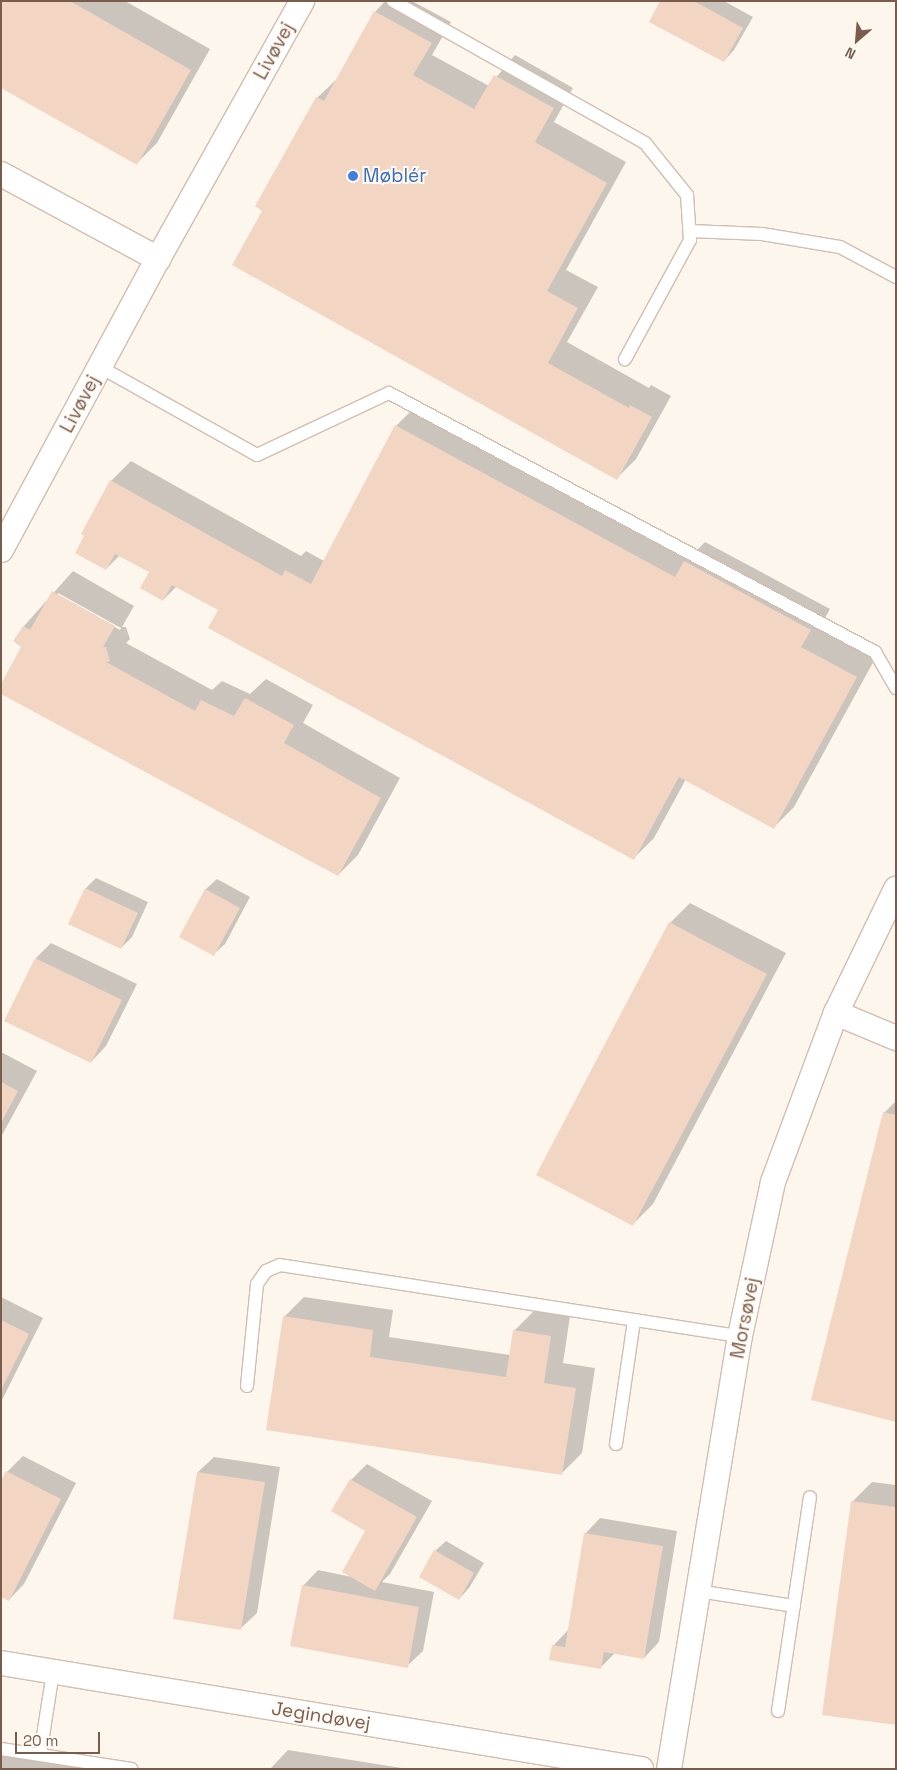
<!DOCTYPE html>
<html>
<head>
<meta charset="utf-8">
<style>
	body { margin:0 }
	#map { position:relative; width:897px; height:1770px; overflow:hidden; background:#fdf6ec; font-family:"Space Grotesk",sans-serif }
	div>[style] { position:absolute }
	.shadow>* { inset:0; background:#0003 }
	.building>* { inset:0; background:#f3d5c3 }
	.roads { filter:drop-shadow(1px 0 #d1beb0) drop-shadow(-1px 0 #d1beb0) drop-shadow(0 1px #d1beb0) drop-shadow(0 -1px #d1beb0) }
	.service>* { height:12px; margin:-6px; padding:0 6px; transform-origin:6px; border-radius:6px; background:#fff }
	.minor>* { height:24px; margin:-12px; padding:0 12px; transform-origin:12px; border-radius:12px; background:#fff }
	.dots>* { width:14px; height:14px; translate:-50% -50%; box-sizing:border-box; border:2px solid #fffaf3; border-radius:50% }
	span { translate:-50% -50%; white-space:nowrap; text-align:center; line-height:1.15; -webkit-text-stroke:4px #fffaf3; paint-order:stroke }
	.street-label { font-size:19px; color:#7a5c4d }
	.shop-label { font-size:19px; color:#366cbe }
	.left { translate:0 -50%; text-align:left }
	.frame { position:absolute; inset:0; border:2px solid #7a5c4d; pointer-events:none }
	.north { position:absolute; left:832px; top:15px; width:50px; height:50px; -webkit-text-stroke:4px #fffaf3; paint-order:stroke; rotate:207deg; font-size:14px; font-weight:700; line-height:20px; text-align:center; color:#7a5c4d }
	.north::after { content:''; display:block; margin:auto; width:18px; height:22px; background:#7a5c4d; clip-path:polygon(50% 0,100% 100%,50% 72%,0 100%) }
	.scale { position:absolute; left:15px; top:1732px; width:85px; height:22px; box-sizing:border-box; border:2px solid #7a5c4d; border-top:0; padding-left:6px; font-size:15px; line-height:18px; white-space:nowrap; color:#7a5c4d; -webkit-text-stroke:4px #fffaf3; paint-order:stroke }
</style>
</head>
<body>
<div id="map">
	<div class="shadow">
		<div style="clip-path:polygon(1px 1px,125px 1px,210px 49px,157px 143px,137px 163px)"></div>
		<div style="clip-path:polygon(385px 1px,412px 1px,451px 22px,432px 55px,489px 86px,515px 55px,573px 88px,554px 122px,626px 162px,566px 270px,598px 287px,567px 342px,649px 388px,651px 385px,671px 396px,636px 459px,616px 479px,264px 210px,317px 98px,338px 78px,375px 12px)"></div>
		<div style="clip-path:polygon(661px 1px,724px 1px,753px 17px,734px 50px,724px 61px)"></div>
		<div style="clip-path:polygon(416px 406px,692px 555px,705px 542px,830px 609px,820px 627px,876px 657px,794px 807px,774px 827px,686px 779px,654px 838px,634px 858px,219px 609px,177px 586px,163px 600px,150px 571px,120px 555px,106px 569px,111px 481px,131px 461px,301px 556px,306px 551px,324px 561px,396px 426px)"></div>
		<div style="clip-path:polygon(evenodd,73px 571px,134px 606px,122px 627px,126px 627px,130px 639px,126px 643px,212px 690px,222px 681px,250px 694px,266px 679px,313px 705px,303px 723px,400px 778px,358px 855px,338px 875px,22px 647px,24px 626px,73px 571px,58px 593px,121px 628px,120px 630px,58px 595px,58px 593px)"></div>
		<div style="clip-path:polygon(96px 878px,148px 902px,132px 937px,121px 948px,70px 923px,86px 888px)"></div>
		<div style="clip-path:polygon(217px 879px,250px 897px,225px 944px,214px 954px,181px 936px,206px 889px)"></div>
		<div style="clip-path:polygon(690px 903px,786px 953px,653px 1204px,633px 1224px,670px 923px)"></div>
		<div style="clip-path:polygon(51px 943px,137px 984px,106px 1046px,91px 1062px,36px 958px)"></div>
		<div style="clip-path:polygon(1px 1052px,37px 1071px,1px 1137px)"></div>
		<div style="clip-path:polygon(896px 1101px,896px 1420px,884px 1113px)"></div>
		<div style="clip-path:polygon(1px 1297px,43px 1318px,1px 1402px)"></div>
		<div style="clip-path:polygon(304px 1297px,393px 1310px,389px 1337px,510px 1355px,514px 1331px,534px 1311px,570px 1316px,563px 1363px,595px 1368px,582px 1453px,562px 1473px,284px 1317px)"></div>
		<div style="clip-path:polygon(23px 1456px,76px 1483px,24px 1584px,9px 1600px,7px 1472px)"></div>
		<div style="clip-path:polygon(214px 1457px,280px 1467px,257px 1613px,241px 1628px,198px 1472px)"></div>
		<div style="clip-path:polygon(367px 1464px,432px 1501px,390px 1574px,382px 1582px,434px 1592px,423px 1651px,407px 1666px,303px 1586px,318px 1570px,352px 1577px,367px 1530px,351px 1480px)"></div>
		<div style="clip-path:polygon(872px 1482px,896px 1485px,896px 1724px,852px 1502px)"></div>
		<div style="clip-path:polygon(600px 1518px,677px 1531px,659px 1642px,644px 1658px,615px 1653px,601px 1667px,553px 1646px,569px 1629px,585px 1534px)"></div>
		<div style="clip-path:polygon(446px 1541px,484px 1563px,469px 1588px,459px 1599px,435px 1551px)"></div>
		<div style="clip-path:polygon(288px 1750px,408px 1769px,270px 1769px)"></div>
		<div style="clip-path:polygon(1px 1751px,118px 1769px,1px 1769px)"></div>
	</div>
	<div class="building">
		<div style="clip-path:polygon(1px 1px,70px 1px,191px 70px,137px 165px,1px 88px)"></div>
		<div style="clip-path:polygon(660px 1px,694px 1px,743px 28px,724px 62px,649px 22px)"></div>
		<div style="clip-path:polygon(374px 11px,432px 43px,413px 75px,474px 109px,494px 75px,554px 108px,535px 142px,607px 183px,547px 291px,578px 308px,548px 363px,629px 408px,630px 405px,652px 417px,617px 480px,232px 265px,262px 211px,255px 206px,316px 97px,324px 101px)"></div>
		<div style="clip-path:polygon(395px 425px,675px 577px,684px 561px,811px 630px,801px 647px,857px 677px,774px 829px,679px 777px,634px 860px,208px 628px,218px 610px,172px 585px,163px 601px,140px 588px,149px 572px,115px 554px,106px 570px,75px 553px,84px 536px,81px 534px,110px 480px,282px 576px,285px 570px,311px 584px)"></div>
		<div style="clip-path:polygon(52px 591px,115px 626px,103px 647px,106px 647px,110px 661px,106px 662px,195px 711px,201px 700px,234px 716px,245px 698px,294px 725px,284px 743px,381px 798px,338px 876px,1px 694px,1px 684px,21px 647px,13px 641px,23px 626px,30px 630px)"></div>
		<div style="clip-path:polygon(85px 888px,138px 913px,121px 949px,68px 924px)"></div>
		<div style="clip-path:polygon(205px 889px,240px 908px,214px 956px,179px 937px)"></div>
		<div style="clip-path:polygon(669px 922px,767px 974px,633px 1226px,536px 1175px)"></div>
		<div style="clip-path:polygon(35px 958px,122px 1000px,91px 1063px,4px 1021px)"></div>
		<div style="clip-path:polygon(1px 1082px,18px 1091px,1px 1123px)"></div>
		<div style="clip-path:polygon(883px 1112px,896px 1115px,896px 1422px,811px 1400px)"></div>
		<div style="clip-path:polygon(283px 1316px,373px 1330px,370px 1357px,506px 1377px,513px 1330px,551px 1336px,544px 1383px,576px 1388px,562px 1475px,266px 1430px)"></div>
		<div style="clip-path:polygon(1px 1320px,29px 1334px,1px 1390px)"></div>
		<div style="clip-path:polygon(6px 1471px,61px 1499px,9px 1601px,1px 1597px,1px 1481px)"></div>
		<div style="clip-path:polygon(197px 1472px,265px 1482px,241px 1630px,173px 1619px)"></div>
		<div style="clip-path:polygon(350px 1479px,417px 1517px,375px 1591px,342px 1572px,365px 1531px,331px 1511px)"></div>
		<div style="clip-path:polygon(851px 1501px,896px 1507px,896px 1725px,822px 1715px)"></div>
		<div style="clip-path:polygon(584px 1533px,663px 1546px,644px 1659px,604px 1652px,601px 1669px,549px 1660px,552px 1645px,565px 1647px)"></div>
		<div style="clip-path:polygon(434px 1550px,474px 1573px,459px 1600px,419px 1577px)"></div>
		<div style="clip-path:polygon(302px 1585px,419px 1607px,408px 1668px,290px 1646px)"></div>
	</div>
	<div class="roads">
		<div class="service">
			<div style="left:393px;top:1px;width:289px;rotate:29.4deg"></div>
			<div style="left:645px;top:143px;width:67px;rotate:51.1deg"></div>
			<div style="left:687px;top:195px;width:45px;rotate:86.2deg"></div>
			<div style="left:690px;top:240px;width:136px;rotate:118.6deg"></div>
			<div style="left:690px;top:231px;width:72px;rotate:2.4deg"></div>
			<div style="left:762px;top:234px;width:79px;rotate:9.5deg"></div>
			<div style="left:840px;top:247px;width:64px;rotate:28.2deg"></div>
			<div style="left:100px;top:367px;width:180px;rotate:29.3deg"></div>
			<div style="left:257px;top:455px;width:146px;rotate:-25.2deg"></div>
			<div style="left:389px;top:393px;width:551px;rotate:28.05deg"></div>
			<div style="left:875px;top:652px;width:42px;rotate:59.7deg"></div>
			<div style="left:247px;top:1386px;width:102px;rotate:-84.4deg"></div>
			<div style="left:257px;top:1284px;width:16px;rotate:-55deg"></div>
			<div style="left:266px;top:1271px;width:15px;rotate:-23deg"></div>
			<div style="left:280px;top:1265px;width:465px;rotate:8.8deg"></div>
			<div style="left:616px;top:1444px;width:125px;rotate:-81.7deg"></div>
			<div style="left:698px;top:1591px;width:97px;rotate:8.9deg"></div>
			<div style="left:778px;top:1711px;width:216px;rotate:-81.5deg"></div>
			<div style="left:1px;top:1749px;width:132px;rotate:8.7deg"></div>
			<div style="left:40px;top:1755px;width:84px;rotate:-81.1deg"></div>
		</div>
		<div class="minor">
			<div style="left:1px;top:174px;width:179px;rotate:28.4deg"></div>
			<div style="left:1px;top:550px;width:331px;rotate:-61.7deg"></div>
			<div style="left:158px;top:259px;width:295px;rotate:-60.8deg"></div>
			<div style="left:836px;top:1013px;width:65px;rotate:22.6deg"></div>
			<div style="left:1px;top:1663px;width:649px;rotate:9.4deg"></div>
			<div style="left:669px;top:1769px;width:439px;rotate:-80.7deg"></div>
			<div style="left:740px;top:1336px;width:157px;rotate:-77.9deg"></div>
			<div style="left:773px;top:1182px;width:180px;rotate:-69.6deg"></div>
			<div style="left:836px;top:1013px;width:138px;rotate:-64.2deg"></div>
		</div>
	</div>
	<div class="dots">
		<div style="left:353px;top:176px;background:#3f7fe0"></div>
	</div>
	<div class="street-label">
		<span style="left:274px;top:51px;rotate:-61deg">Livøvej</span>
		<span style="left:80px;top:404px;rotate:-62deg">Livøvej</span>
		<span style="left:745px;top:1318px;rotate:-79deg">Morsøvej</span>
		<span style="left:321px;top:1716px;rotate:9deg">Jegindøvej</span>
	</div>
	<div class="shop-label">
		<span class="left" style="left:363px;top:176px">Møblér</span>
	</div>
	<div class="frame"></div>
	<div class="north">N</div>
	<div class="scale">20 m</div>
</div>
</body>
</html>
